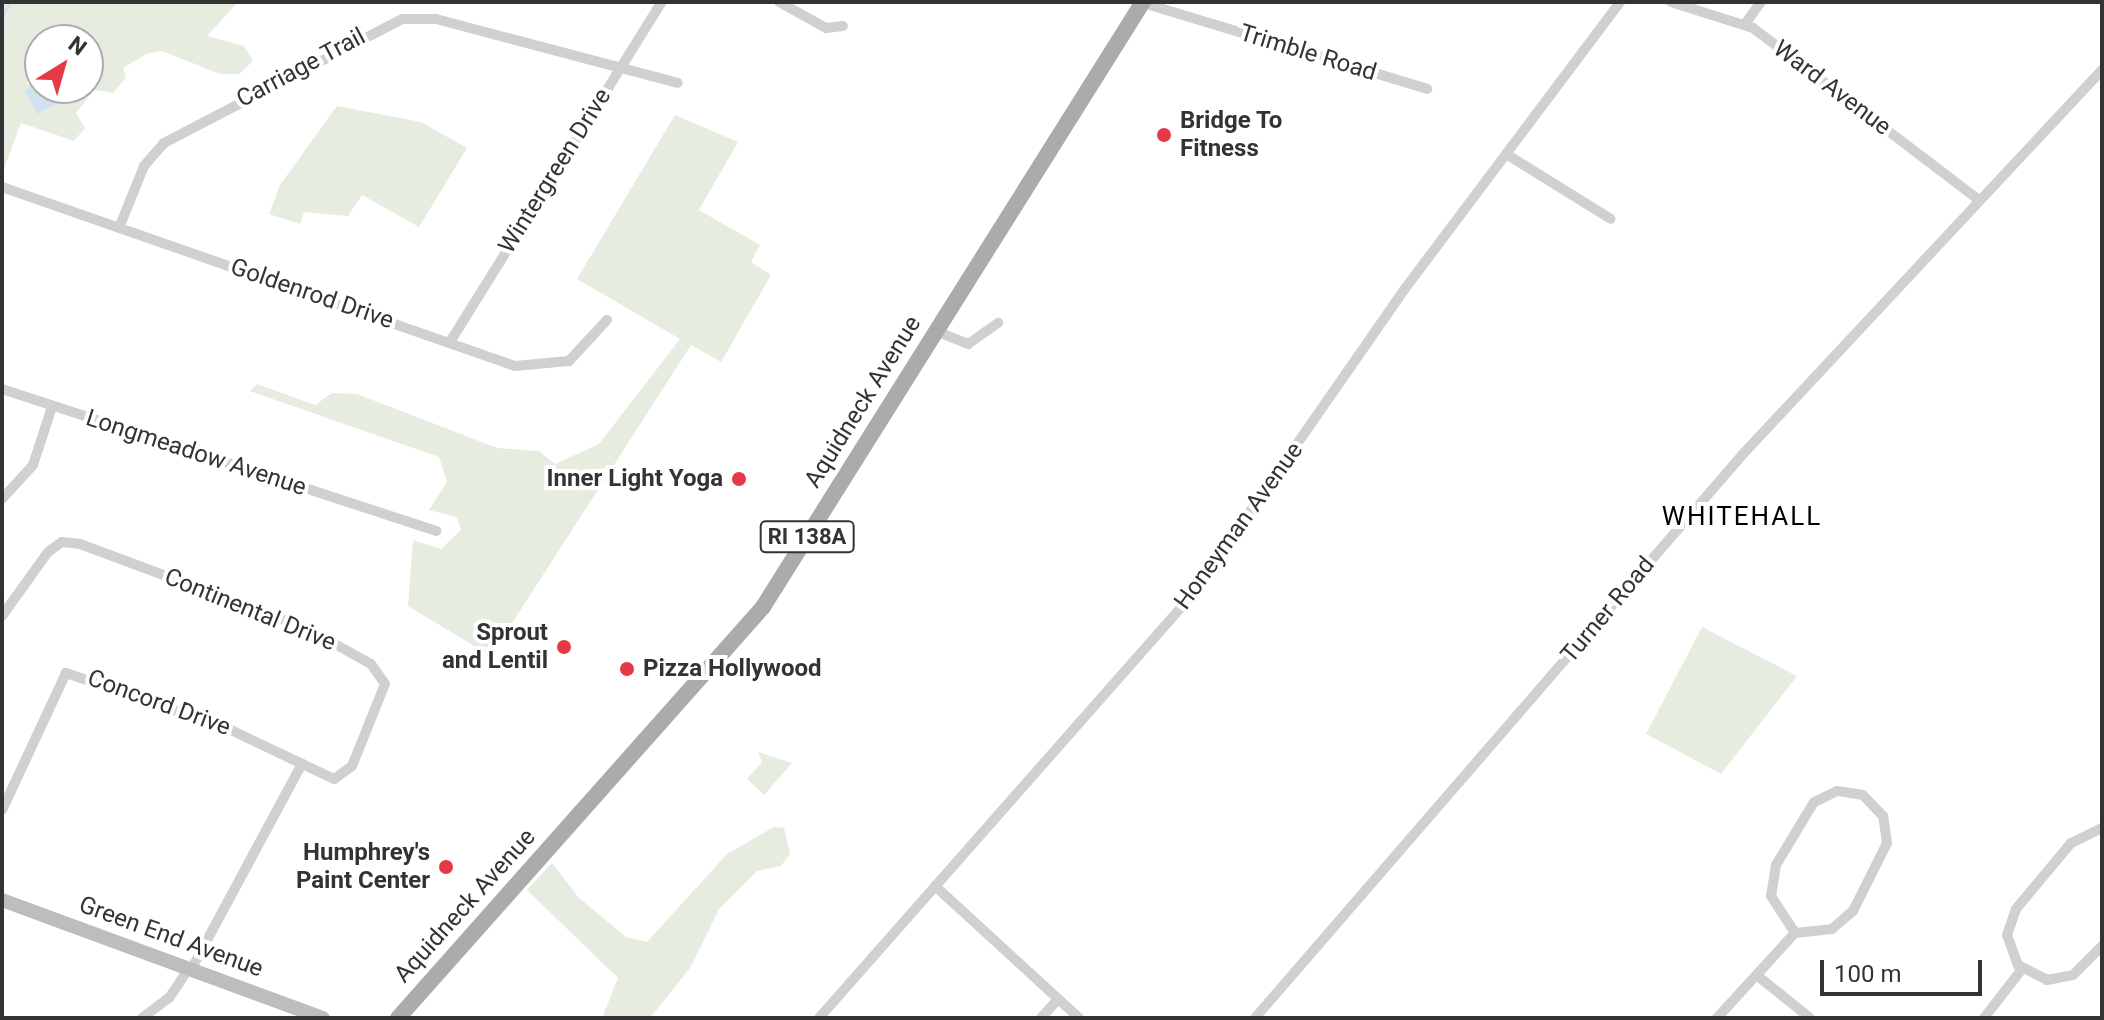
<!DOCTYPE html>
<html>
<head>
<meta charset="utf-8">
<style>
	body { margin:0 }
	#map { position:relative; width:2104px; height:1020px; overflow:hidden; background:#fff; font-family:Roboto,sans-serif }
	div>[style] { position:absolute }
	.green>* { inset:0; background:#e6ecdf }
	.water>* { inset:0; background:#cfe2ee }
	.stream>* { height:3px; margin:-1.5px; padding:0 1.5px; transform-origin:1.5px; border-radius:1.5px; background:#cfe2ee }
	.minor>* { height:10px; margin:-5px; padding:0 5px; transform-origin:5px; border-radius:5px; background:#d0d0d0 }
	.secondary>* { height:14px; margin:-7px; padding:0 7px; transform-origin:7px; border-radius:7px; background:#bdbdbd }
	.primary>* { height:16px; margin:-8px; padding:0 8px; transform-origin:8px; border-radius:8px; background:#ababab }
	.dots>* { width:22px; height:22px; translate:-50% -50%; box-sizing:border-box; border:4px solid #fff; border-radius:50% }
	span { translate:-50% -50%; white-space:nowrap; text-align:center; line-height:1.15; -webkit-text-stroke:8px #fff; paint-order:stroke }
	.shield-label span { padding:2px 6px; background:#fff; border:2px solid; border-radius:6px; -webkit-text-stroke-width:0 }
	.shield-label { font-size:22px; color:#333; font-weight:700 }
	.street-label { font-size:24px; color:#333 }
	.poi-label { font-size:24px; color:#333; font-weight:700 }
	.left { translate:0 -50%; text-align:left }
	.right { translate:-100% -50%; text-align:right }
	.neighbourhood-label { font-size:26px; color:#000; letter-spacing:2px }
	.frame { position:absolute; inset:0; border:4px solid #333; pointer-events:none }
	.north { position:absolute; left:24px; top:24px; width:80px; height:80px; box-sizing:border-box; background:#fff; border:2px solid #adadad; border-radius:50%; rotate:37deg; font-size:22px; font-weight:700; line-height:32px; text-align:center; color:#333 }
	.north::after { content:''; display:block; margin:auto; width:28px; height:36px; background:#e63946; clip-path:polygon(50% 0,100% 100%,50% 72%,0 100%) }
	.scale { position:absolute; left:1820px; top:960px; width:162px; height:36px; box-sizing:border-box; border:4px solid #333; border-top:0; padding-left:10px; font-size:24px; line-height:28px; white-space:nowrap; color:#333; -webkit-text-stroke:6px #fff; paint-order:stroke }
</style>
</head>
<body>
<div id="map">
	<div class="green">
		<div style="clip-path:polygon(evenodd,2px 2px,238px 2px,207px 36px,244px 46px,253px 61px,239px 74px,220px 74px,162px 51px,148px 53px,123px 68px,126px 78px,113px 93px,94px 90px,76px 113px,85px 128px,74px 141px,21px 123px,2px 174px,2px 2px,40px 40px,88px 40px,94px 77px,71px 102px,26px 83px,40px 74px,40px 40px)"></div>
		<div style="clip-path:polygon(337px 106px,421px 122px,467px 148px,419px 227px,362px 195px,348px 216px,304px 212px,300px 224px,269px 214px,280px 185px)"></div>
		<div style="clip-path:polygon(675px 115px,738px 142px,699px 210px,760px 245px,751px 262px,771px 275px,721px 362px,691px 345px,491px 656px,408px 606px,413px 540px,441px 549px,461px 530px,457px 517px,429px 510px,447px 482px,439px 457px,250px 391px,257px 384px,315px 405px,332px 393px,357px 394px,497px 448px,539px 451px,555px 464px,599px 444px,680px 339px,577px 279px)"></div>
		<div style="clip-path:polygon(1702px 627px,1797px 676px,1721px 774px,1646px 734px)"></div>
		<div style="clip-path:polygon(758px 752px,792px 763px,764px 795px,747px 779px,762px 762px)"></div>
		<div style="clip-path:polygon(774px 827px,784px 828px,790px 854px,781px 866px,757px 871px,719px 909px,690px 968px,650px 1018px,602px 1018px,618px 978px,527px 890px,552px 863px,579px 898px,626px 937px,647px 942px,727px 854px)"></div>
	</div>
	<div class="water">
		<div style="clip-path:polygon(40px 74px,40px 88px,85px 88px,37px 114px,25px 92px)"></div>
	</div>
	<div class="stream">
		<div style="left:2px;top:16px;width:16px;rotate:-60deg"></div>
	</div>
	<div class="minor">
		<div style="left:779px;top:2px;width:54px;rotate:29deg"></div>
		<div style="left:826px;top:28px;width:17px;rotate:-7deg"></div>
		<div style="left:1671px;top:2px;width:86px;rotate:17.6deg"></div>
		<div style="left:1753px;top:28px;width:284px;rotate:37.3deg"></div>
		<div style="left:1143px;top:3px;width:297px;rotate:16.8deg"></div>
		<div style="left:1745px;top:24px;width:27px;rotate:-54deg"></div>
		<div style="left:1506px;top:154px;width:123px;rotate:31.8deg"></div>
		<div style="left:2px;top:187px;width:543px;rotate:19.24deg"></div>
		<div style="left:515px;top:366px;width:54px;rotate:-5.3deg"></div>
		<div style="left:569px;top:361px;width:56px;rotate:-47.2deg"></div>
		<div style="left:119px;top:228px;width:67px;rotate:-68deg"></div>
		<div style="left:144px;top:166px;width:30px;rotate:-49deg"></div>
		<div style="left:164px;top:143px;width:268px;rotate:-27.5deg"></div>
		<div style="left:402px;top:19px;width:34px"></div>
		<div style="left:436px;top:19px;width:250px;rotate:14.8deg"></div>
		<div style="left:936px;top:331px;width:35px;rotate:22deg"></div>
		<div style="left:968px;top:344px;width:37px;rotate:-35deg"></div>
		<div style="left:450px;top:342px;width:401px;rotate:-58.1deg"></div>
		<div style="left:2px;top:389px;width:457px;rotate:18.1deg"></div>
		<div style="left:2px;top:499px;width:46px;rotate:-47.6deg"></div>
		<div style="left:33px;top:465px;width:61px;rotate:-71.9deg"></div>
		<div style="left:2px;top:616px;width:79px;rotate:-54.3deg"></div>
		<div style="left:48px;top:552px;width:17px;rotate:-36deg"></div>
		<div style="left:62px;top:542px;width:18px;rotate:6deg"></div>
		<div style="left:80px;top:544px;width:241px;rotate:20.4deg"></div>
		<div style="left:306px;top:628px;width:74px;rotate:29deg"></div>
		<div style="left:371px;top:664px;width:24px;rotate:55deg"></div>
		<div style="left:385px;top:684px;width:88px;rotate:111.9deg"></div>
		<div style="left:352px;top:766px;width:22px;rotate:144deg"></div>
		<div style="left:334px;top:779px;width:114px;rotate:-154.6deg"></div>
		<div style="left:231px;top:730px;width:175px;rotate:-160.9deg"></div>
		<div style="left:66px;top:673px;width:151px;rotate:115deg"></div>
		<div style="left:2102px;top:828px;width:34px;rotate:154deg"></div>
		<div style="left:2071px;top:843px;width:86px;rotate:129.8deg"></div>
		<div style="left:2016px;top:909px;width:28px;rotate:109deg"></div>
		<div style="left:2007px;top:935px;width:32px;rotate:70deg"></div>
		<div style="left:2018px;top:965px;width:33px;rotate:27deg"></div>
		<div style="left:2047px;top:980px;width:26px;rotate:-11deg"></div>
		<div style="left:2073px;top:975px;width:41px;rotate:-45deg"></div>
		<div style="left:935px;top:886px;width:195px;rotate:42.5deg"></div>
		<div style="left:192px;top:968px;width:232px;rotate:-61.7deg"></div>
		<div style="left:1759px;top:977px;width:65px;rotate:38.8deg"></div>
		<div style="left:142px;top:1018px;width:34px;rotate:-37deg"></div>
		<div style="left:169px;top:998px;width:37px;rotate:-56deg"></div>
		<div style="left:819px;top:1018px;width:564px;rotate:-48.59deg"></div>
		<div style="left:1192px;top:595px;width:371px;rotate:-55.2deg"></div>
		<div style="left:1404px;top:290px;width:360px;rotate:-53.1deg"></div>
		<div style="left:1041px;top:1018px;width:25px;rotate:-48deg"></div>
		<div style="left:1255px;top:1018px;width:746px;rotate:-49.13deg"></div>
		<div style="left:1743px;top:454px;width:526px;rotate:-46.93deg"></div>
		<div style="left:1717px;top:1018px;width:115px;rotate:-47.5deg"></div>
		<div style="left:1795px;top:933px;width:37px;rotate:-6deg"></div>
		<div style="left:1832px;top:929px;width:28px;rotate:-41deg"></div>
		<div style="left:1853px;top:911px;width:76px;rotate:-63.4deg"></div>
		<div style="left:1887px;top:843px;width:27px;rotate:-98deg"></div>
		<div style="left:1883px;top:816px;width:29px;rotate:-134deg"></div>
		<div style="left:1863px;top:795px;width:26px;rotate:-171deg"></div>
		<div style="left:1837px;top:791px;width:25px;rotate:154deg"></div>
		<div style="left:1814px;top:802px;width:74px;rotate:121.1deg"></div>
		<div style="left:1776px;top:865px;width:31px;rotate:99deg"></div>
		<div style="left:1771px;top:896px;width:44px;rotate:57deg"></div>
		<div style="left:1984px;top:1018px;width:62px;rotate:-52.2deg"></div>
	</div>
	<div class="secondary">
		<div style="left:2px;top:900px;width:342px;rotate:20.2deg"></div>
	</div>
	<div class="primary">
		<div style="left:398px;top:1018px;width:550px;rotate:-48.39deg"></div>
		<div style="left:763px;top:607px;width:714px;rotate:-57.87deg"></div>
	</div>
	<div class="dots">
		<div style="left:1164px;top:135px;background:#e63946"></div>
		<div style="left:739px;top:479px;background:#e63946"></div>
		<div style="left:564px;top:647px;background:#e63946"></div>
		<div style="left:627px;top:669px;background:#e63946"></div>
		<div style="left:446px;top:867px;background:#e63946"></div>
	</div>
	<div class="shield-label">
		<span style="left:807px;top:537px">RI 138A</span>
	</div>
	<div class="street-label">
		<span style="left:1308px;top:53px;rotate:17deg">Trimble Road</span>
		<span style="left:301px;top:68px;rotate:-28deg">Carriage Trail</span>
		<span style="left:1832px;top:88px;rotate:37deg">Ward Avenue</span>
		<span style="left:555px;top:171px;rotate:-58deg">Wintergreen Drive</span>
		<span style="left:312px;top:294px;rotate:19deg">Goldenrod Drive</span>
		<span style="left:863px;top:402px;rotate:-58deg">Aquidneck Avenue</span>
		<span style="left:196px;top:453px;rotate:18deg">Longmeadow Avenue</span>
		<span style="left:1239px;top:526px;rotate:-54deg">Honeyman Avenue</span>
		<span style="left:250px;top:610px;rotate:22deg">Continental Drive</span>
		<span style="left:1608px;top:610px;rotate:-50deg">Turner Road</span>
		<span style="left:159px;top:703px;rotate:20deg">Concord Drive</span>
		<span style="left:465px;top:906px;rotate:-48deg">Aquidneck Avenue</span>
		<span style="left:171px;top:937px;rotate:20deg">Green End Avenue</span>
	</div>
	<div class="poi-label">
		<span class="left" style="left:1180px;top:135px">Bridge To<br>Fitness</span>
		<span class="right" style="left:723px;top:479px">Inner Light Yoga</span>
		<span class="right" style="left:548px;top:647px">Sprout<br>and Lentil</span>
		<span class="left" style="left:643px;top:669px">Pizza Hollywood</span>
		<span class="right" style="left:430px;top:867px">Humphrey's<br>Paint Center</span>
	</div>
	<div class="neighbourhood-label">
		<span style="left:1742px;top:517px">WHITEHALL</span>
	</div>
	<div class="frame"></div>
	<div class="north">N</div>
	<div class="scale">100 m</div>
</div>
</body>
</html>
